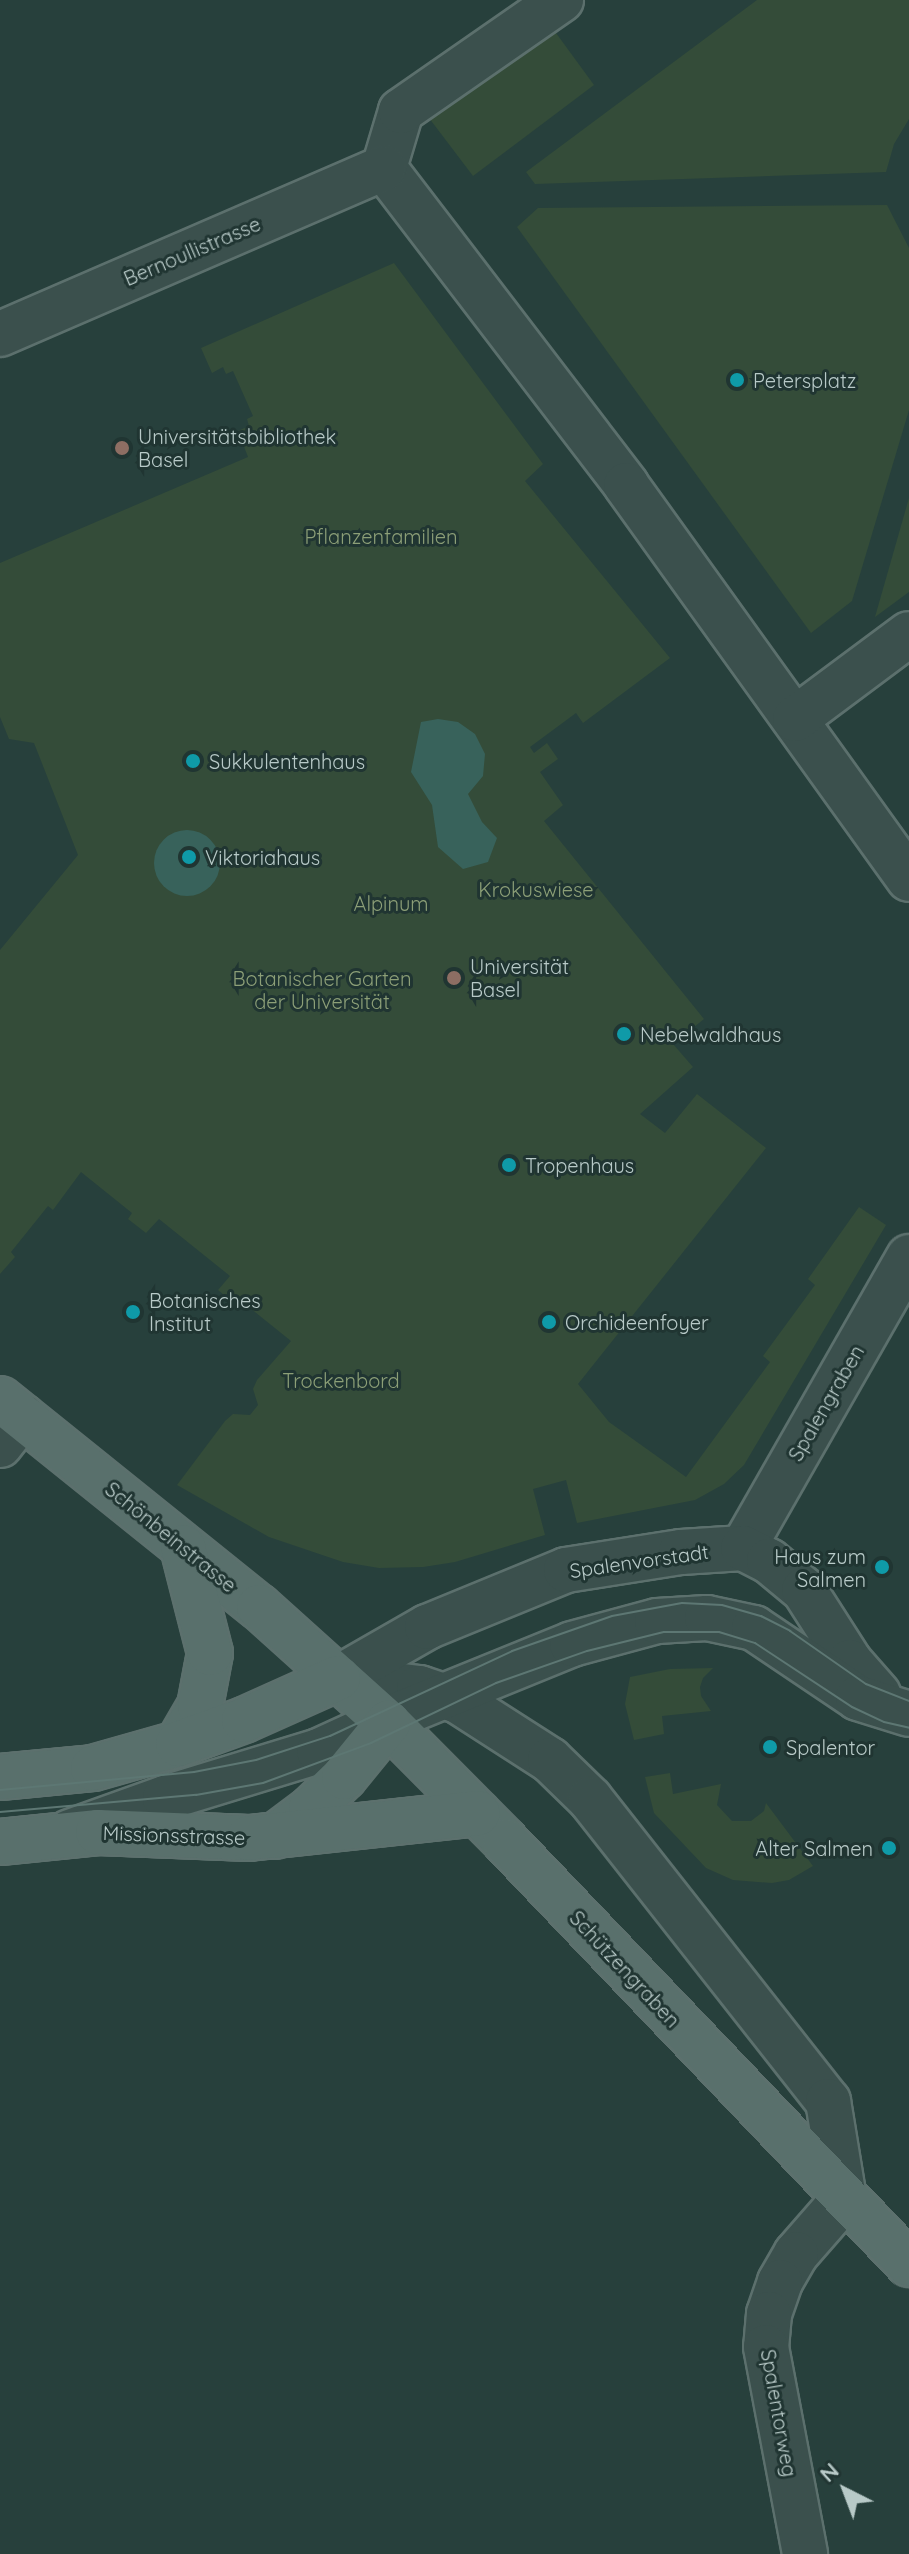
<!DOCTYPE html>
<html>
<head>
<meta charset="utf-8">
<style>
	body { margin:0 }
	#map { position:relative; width:909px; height:2554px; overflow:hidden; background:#27403c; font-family:Quicksand,sans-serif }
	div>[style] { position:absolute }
	.green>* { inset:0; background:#344c39 }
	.water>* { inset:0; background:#38625b }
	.round { border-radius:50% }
	.roads { filter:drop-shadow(2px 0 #5c706d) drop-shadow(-2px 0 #5c706d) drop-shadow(0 2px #5c706d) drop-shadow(0 -2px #5c706d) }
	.minor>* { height:44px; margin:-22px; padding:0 22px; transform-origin:22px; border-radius:22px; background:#3b504d }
	.major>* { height:44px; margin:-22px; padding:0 22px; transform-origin:22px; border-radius:22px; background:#59706c }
	.tram>* { height:2px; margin:-1px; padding:0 1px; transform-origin:1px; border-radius:1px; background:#5d7773 }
	.dots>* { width:22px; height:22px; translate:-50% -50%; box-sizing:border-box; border:4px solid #203532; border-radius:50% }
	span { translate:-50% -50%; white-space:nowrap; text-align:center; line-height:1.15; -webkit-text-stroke:6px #203532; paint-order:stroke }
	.street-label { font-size:20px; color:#b8cac8 }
	.poi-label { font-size:20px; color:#b8cac8 }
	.left { translate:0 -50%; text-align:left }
	.right { translate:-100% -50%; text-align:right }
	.park-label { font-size:20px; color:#8c9f77 }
	.north { position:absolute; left:805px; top:2450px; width:80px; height:80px; -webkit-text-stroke:6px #203532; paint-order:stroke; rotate:318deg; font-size:22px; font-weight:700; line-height:32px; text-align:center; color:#b8cac8 }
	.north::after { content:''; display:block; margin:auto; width:28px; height:36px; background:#b8cac8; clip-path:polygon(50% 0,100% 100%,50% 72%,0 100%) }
</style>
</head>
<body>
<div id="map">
	<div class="green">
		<div style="clip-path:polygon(757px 0,909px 0,909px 119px,894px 144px,886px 172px,535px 184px,526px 172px)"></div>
		<div style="clip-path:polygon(556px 33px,594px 85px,473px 176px,426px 114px)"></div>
		<div style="clip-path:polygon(887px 205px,909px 248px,909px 410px,852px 601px,811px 633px,517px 227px,538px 208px)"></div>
		<div style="clip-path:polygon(394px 263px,543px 464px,525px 481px,670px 658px,583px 723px,576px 713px,530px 747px,534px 753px,547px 743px,558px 759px,540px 772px,563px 805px,544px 821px,704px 1019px,673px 1044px,693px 1067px,640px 1114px,665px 1133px,697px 1094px,766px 1148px,578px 1384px,609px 1422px,686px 1477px,770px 1362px,763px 1356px,815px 1285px,808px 1279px,859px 1207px,886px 1225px,744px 1465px,724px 1484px,695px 1500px,577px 1523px,566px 1480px,533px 1489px,545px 1535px,455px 1562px,423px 1567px,379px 1568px,343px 1562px,269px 1537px,177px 1485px,225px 1421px,233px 1414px,250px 1415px,258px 1405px,253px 1389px,257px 1380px,291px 1341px,240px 1300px,236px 1305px,218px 1290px,230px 1276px,159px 1219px,146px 1233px,128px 1219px,132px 1213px,81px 1172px,53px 1210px,48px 1206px,11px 1252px,15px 1257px,0 1274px,0 950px,78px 855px,34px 743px,9px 739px,0 717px,0 563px,248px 457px,238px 431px,249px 426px,247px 419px,253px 416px,233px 371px,226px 374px,223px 367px,212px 373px,201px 348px)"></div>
		<div style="clip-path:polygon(909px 498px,909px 592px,875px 617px)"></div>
		<div style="clip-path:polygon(713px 1668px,703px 1678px,700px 1687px,701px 1696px,711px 1711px,662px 1716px,664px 1734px,634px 1740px,625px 1704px,630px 1677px,670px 1669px)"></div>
		<div style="clip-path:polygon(670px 1773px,673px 1794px,721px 1784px,717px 1805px,732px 1821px,751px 1821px,764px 1811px,766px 1803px,813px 1866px,789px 1880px,772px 1883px,733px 1880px,706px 1868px,654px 1813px,645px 1777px)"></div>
	</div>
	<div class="water">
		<div style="clip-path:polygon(438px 719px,458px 722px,475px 734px,485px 754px,483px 776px,468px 794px,482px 822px,497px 838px,488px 862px,463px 869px,438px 847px,432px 805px,411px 772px,421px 722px)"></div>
		<div class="round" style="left:154px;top:830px;width:66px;height:66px"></div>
	</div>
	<div class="roads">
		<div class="minor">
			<div style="left:384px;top:168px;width:399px;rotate:52.6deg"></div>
			<div style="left:626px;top:485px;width:485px;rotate:54.3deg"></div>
			<div style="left:384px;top:168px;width:59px;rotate:-73.4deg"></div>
			<div style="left:401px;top:111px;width:195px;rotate:-34.8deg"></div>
			<div style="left:0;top:334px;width:418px;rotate:-23.4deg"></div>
			<div style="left:795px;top:719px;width:142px;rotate:-36.7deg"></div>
			<div style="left:0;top:1445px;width:36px;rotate:-52deg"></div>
			<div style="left:743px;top:1548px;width:335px;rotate:-60.3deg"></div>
			<div style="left:338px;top:1678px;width:82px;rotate:7deg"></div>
			<div style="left:419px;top:1688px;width:41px;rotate:18.4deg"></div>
			<div style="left:458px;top:1701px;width:109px;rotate:32.7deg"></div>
			<div style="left:550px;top:1760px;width:56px;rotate:44.3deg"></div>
			<div style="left:590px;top:1799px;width:385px;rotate:51.8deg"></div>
			<div style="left:828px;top:2101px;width:99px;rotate:80.7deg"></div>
			<div style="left:844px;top:2199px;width:73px;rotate:131.1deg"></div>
			<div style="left:796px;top:2254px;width:32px;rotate:120deg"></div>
			<div style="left:780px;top:2282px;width:34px;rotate:109deg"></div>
			<div style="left:769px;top:2314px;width:33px;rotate:95deg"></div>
			<div style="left:766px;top:2347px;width:211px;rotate:79.3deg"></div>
			<div style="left:338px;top:1678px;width:103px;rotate:-29.8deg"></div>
			<div style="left:427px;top:1627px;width:150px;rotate:-22.3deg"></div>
			<div style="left:566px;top:1570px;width:116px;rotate:-8.9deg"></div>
			<div style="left:681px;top:1552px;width:62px;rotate:-3.7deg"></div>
			<div style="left:743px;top:1548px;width:29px;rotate:27deg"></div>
			<div style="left:769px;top:1561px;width:45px;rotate:39.6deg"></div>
			<div style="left:804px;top:1590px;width:85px;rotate:57.4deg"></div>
			<div style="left:850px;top:1662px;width:43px;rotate:48.8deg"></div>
			<div style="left:70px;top:1832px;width:101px;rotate:-19.7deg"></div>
			<div style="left:165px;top:1798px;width:161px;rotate:-17deg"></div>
			<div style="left:319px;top:1751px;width:84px;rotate:-24.7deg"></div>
			<div style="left:395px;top:1716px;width:191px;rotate:-22.1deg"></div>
			<div style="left:572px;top:1644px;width:88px;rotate:-15.1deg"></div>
			<div style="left:657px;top:1621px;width:50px;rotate:-3.4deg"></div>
			<div style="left:707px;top:1618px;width:48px;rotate:12deg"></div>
			<div style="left:754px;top:1628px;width:125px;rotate:33.9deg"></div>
			<div style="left:858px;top:1698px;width:53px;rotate:17.4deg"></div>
		</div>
		<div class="major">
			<div style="left:0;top:1399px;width:332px;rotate:38.8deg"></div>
			<div style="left:259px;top:1607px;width:173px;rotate:42deg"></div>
			<div style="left:388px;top:1723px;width:166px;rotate:45.2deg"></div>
			<div style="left:505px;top:1841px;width:585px;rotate:46.32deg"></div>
			<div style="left:178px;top:1744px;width:44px;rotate:-59.9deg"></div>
			<div style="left:200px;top:1706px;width:54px;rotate:-79.3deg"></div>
			<div style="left:210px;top:1653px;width:109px;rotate:-104.3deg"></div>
			<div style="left:0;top:1777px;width:93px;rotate:-5.5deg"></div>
			<div style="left:93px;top:1768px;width:88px;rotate:-15.8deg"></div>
			<div style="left:178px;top:1744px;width:70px;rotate:-20deg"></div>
			<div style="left:244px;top:1720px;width:103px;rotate:-24.1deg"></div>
			<div style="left:275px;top:1836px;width:45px;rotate:-36.9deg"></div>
			<div style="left:311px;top:1809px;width:46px;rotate:-44.1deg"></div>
			<div style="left:344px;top:1777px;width:70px;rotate:-50.8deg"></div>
			<div style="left:0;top:1842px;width:99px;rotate:-5.8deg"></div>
			<div style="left:98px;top:1832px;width:151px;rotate:2.3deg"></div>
			<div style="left:249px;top:1838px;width:230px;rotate:-6.2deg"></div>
		</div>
	</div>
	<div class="tram">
		<div style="left:0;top:1790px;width:195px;rotate:-5.3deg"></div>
		<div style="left:194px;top:1772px;width:63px;rotate:-11deg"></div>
		<div style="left:256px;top:1760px;width:78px;rotate:-18deg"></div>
		<div style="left:330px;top:1736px;width:201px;rotate:-25deg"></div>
		<div style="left:512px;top:1651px;width:106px;rotate:-19.3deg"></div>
		<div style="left:612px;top:1616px;width:71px;rotate:-10.5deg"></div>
		<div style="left:682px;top:1603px;width:40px;rotate:2.9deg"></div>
		<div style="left:722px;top:1605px;width:41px;rotate:15.8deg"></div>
		<div style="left:761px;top:1616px;width:33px;rotate:27deg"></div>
		<div style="left:790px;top:1631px;width:93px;rotate:34.9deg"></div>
		<div style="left:866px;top:1684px;width:46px;rotate:21.6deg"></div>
		<div style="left:0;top:1812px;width:197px;rotate:-5deg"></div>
		<div style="left:196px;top:1795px;width:68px;rotate:-10.2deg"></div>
		<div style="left:263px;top:1783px;width:115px;rotate:-20.3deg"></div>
		<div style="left:371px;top:1743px;width:139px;rotate:-25.6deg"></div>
		<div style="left:496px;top:1683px;width:96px;rotate:-19.4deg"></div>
		<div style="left:587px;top:1651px;width:79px;rotate:-13.9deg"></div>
		<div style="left:664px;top:1632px;width:55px"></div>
		<div style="left:719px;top:1632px;width:38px;rotate:17deg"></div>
		<div style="left:755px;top:1643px;width:116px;rotate:33.4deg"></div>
		<div style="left:852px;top:1707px;width:35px;rotate:25deg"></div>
		<div style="left:884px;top:1722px;width:26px;rotate:13deg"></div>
	</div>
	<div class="dots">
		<div style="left:737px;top:380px;background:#0f9aa8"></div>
		<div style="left:122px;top:448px;background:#8d6e63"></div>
		<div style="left:193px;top:761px;background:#0f9aa8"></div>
		<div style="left:189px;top:857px;background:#0f9aa8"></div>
		<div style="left:454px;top:978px;background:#8d6e63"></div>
		<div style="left:624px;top:1034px;background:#0f9aa8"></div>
		<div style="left:509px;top:1165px;background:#0f9aa8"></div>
		<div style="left:133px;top:1312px;background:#0f9aa8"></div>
		<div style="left:549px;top:1322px;background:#0f9aa8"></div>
		<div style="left:882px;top:1567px;background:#0f9aa8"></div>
		<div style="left:770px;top:1747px;background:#0f9aa8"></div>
		<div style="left:889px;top:1848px;background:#0f9aa8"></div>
	</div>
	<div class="street-label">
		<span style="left:192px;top:251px;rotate:-23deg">Bernoullistrasse</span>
		<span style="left:826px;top:1403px;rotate:-60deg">Spalengraben</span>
		<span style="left:171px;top:1537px;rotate:39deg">Schönbeinstrasse</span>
		<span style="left:639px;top:1561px;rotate:-8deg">Spalenvorstadt</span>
		<span style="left:174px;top:1835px;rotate:2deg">Missionsstrasse</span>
		<span style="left:625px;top:1969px;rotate:47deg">Schützengraben</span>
		<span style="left:779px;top:2413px;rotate:80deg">Spalentorweg</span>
	</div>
	<div class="poi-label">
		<span class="left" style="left:753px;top:380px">Petersplatz</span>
		<span class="left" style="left:138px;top:448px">Universitätsbibliothek<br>Basel</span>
		<span class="left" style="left:209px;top:761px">Sukkulentenhaus</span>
		<span class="left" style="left:205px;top:857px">Viktoriahaus</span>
		<span class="left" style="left:470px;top:978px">Universität<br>Basel</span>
		<span class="left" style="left:640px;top:1034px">Nebelwaldhaus</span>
		<span class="left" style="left:525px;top:1165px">Tropenhaus</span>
		<span class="left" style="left:149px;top:1312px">Botanisches<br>Institut</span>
		<span class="left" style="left:565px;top:1322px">Orchideenfoyer</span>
		<span class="right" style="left:866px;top:1568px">Haus zum<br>Salmen</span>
		<span class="left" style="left:786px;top:1747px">Spalentor</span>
		<span class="right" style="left:873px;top:1848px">Alter Salmen</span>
	</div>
	<div class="park-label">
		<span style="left:381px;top:536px">Pflanzenfamilien</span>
		<span style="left:536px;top:889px">Krokuswiese</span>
		<span style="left:391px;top:903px">Alpinum</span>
		<span style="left:322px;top:990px">Botanischer Garten<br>der Universität</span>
		<span style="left:341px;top:1380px">Trockenbord</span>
	</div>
	<div class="north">N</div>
</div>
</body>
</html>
